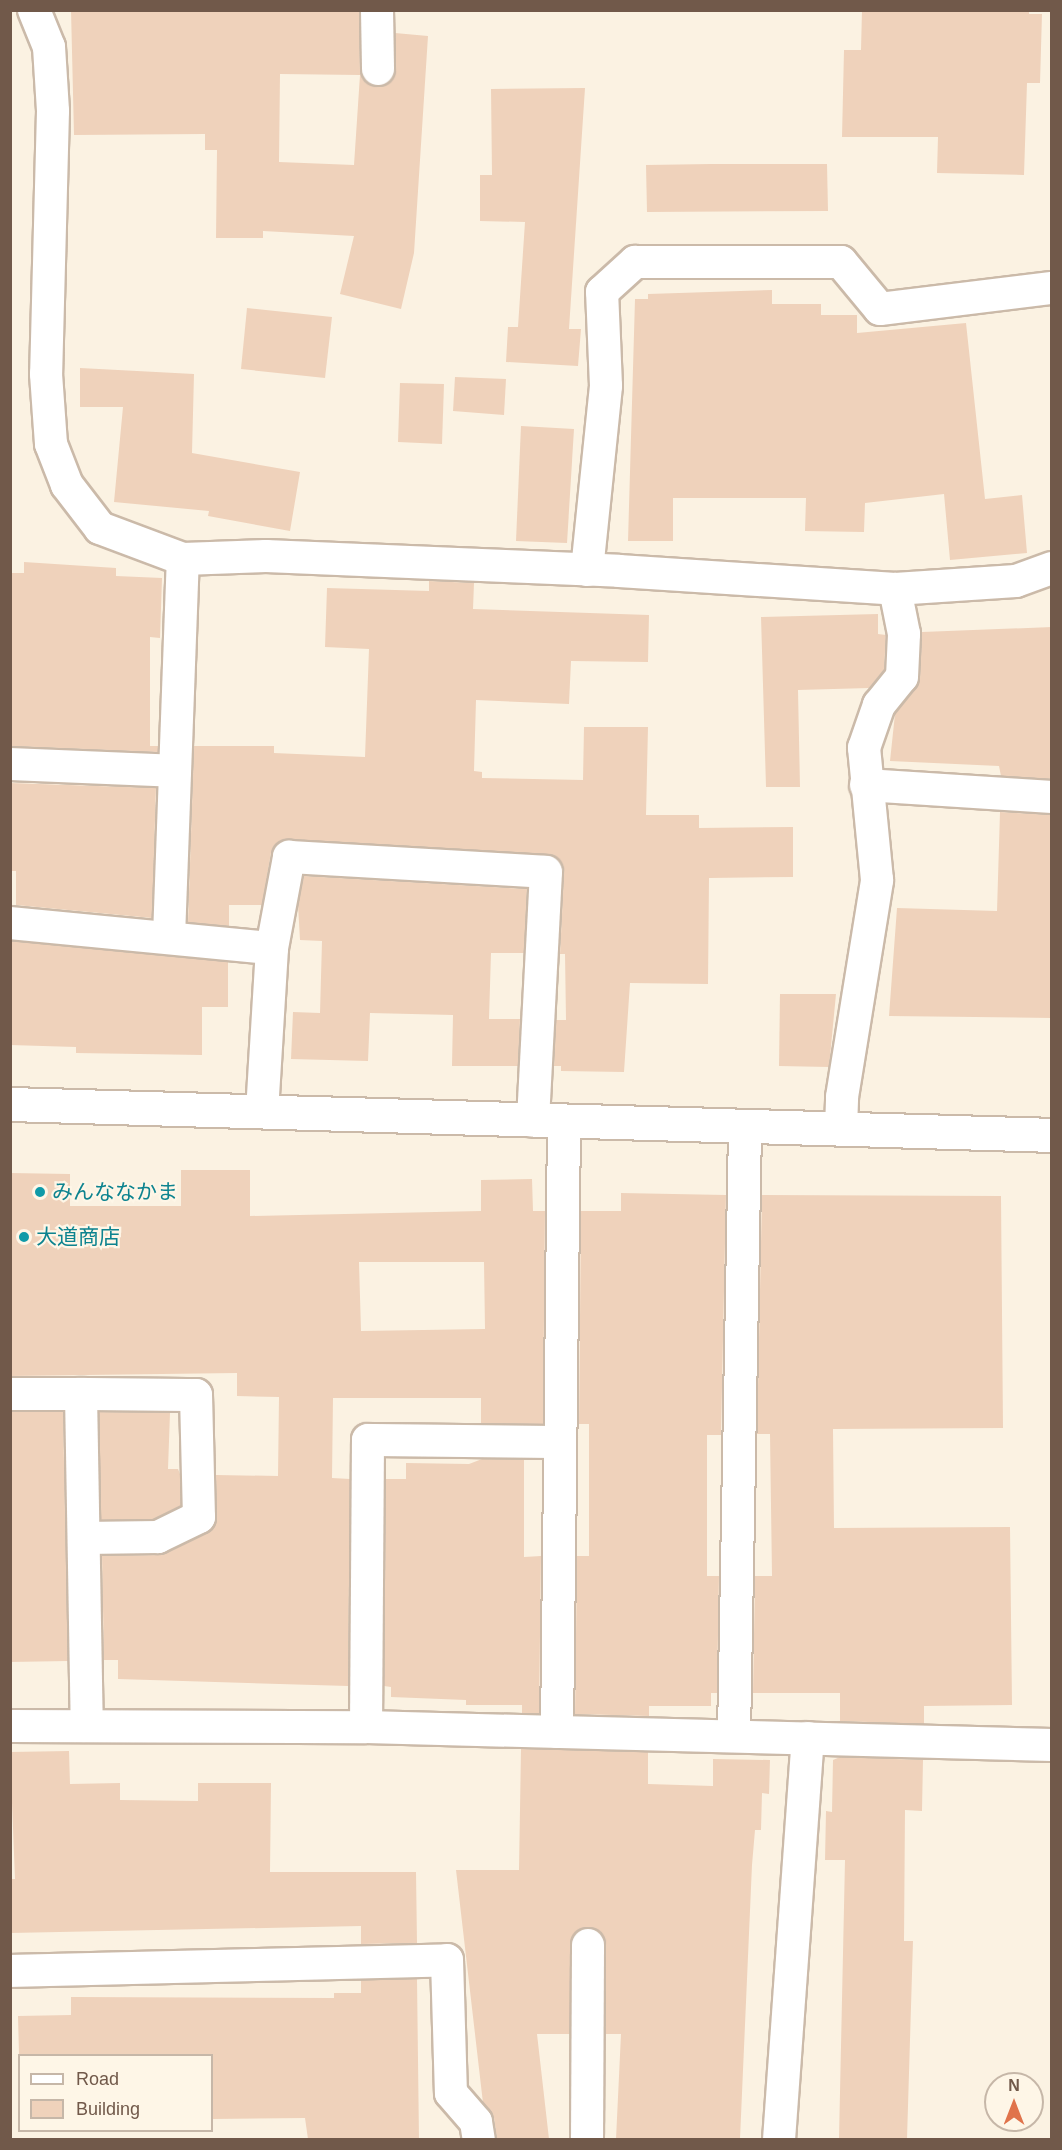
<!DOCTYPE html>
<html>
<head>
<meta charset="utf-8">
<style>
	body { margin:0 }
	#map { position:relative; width:1062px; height:2150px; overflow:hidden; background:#fbf2e2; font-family:Arial,"Noto Sans JP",sans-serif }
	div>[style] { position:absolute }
	.building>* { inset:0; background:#efd2bb }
	.roads { filter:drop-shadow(2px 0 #cbbaa9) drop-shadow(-2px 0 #cbbaa9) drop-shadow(0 2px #cbbaa9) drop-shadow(0 -2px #cbbaa9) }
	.street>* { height:32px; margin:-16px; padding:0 16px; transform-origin:16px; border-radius:16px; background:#fff }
	.secondary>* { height:33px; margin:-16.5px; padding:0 16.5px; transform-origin:16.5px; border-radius:16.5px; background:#fff }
	.dots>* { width:16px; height:16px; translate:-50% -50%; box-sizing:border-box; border:3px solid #fef6e7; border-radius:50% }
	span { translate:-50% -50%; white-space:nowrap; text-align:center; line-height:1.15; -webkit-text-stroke:4.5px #fef6e7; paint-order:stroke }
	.culture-label { font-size:21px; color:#0d838f }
	.left { translate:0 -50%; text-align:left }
	.frame { position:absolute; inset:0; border:12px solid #71594a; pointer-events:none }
	.legend { position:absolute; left:18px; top:2054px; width:195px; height:78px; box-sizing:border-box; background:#fef6e7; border:2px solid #c6b7a8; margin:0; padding:8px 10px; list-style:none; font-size:18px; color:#71594a }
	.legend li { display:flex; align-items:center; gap:12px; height:30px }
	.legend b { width:30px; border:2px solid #c6b7a8 }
	.north { position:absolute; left:984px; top:2072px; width:60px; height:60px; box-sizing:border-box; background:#fef6e7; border:2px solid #c6b7a8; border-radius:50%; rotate:0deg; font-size:16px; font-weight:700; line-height:24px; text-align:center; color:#71594a }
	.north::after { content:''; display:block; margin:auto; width:21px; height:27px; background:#e0734b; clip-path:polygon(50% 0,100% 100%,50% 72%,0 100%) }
</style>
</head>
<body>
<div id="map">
	<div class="building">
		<div style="clip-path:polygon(evenodd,71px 10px,359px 10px,360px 70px,363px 79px,378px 87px,394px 77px,395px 33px,428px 36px,414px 253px,401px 309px,340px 294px,354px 236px,263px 231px,263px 238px,216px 238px,217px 150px,205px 150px,205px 134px,74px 135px,71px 10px,280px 74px,360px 75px,354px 165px,279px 162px,280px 74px)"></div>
		<div style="clip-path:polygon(862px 10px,1029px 10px,1029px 14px,1042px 14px,1040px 83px,1027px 83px,1024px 175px,937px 173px,938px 137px,842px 137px,844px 50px,861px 50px)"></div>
		<div style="clip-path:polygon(585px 88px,569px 329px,581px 329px,578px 366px,506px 362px,508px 327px,518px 327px,525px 222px,480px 221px,480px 175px,492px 175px,491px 89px)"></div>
		<div style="clip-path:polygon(711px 164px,827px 164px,828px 211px,647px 212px,646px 165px)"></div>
		<div style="clip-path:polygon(772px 290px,772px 304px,821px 304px,821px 315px,857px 315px,857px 333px,966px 323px,985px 499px,1022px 495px,1027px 553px,950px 560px,944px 494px,865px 503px,864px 532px,805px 531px,806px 498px,673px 498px,673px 541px,628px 541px,635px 299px,648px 299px,648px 294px)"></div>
		<div style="clip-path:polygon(247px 308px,332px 317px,325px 378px,241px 369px)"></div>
		<div style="clip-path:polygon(80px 368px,194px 374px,192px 453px,300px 472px,290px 531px,208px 516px,209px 511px,114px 502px,123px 407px,80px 407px)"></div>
		<div style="clip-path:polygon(455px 377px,506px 379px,504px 415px,453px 411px)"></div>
		<div style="clip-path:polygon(400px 383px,444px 384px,442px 444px,398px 442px)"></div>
		<div style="clip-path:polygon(521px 426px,574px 429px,567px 543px,516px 541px)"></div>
		<div style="clip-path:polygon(24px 562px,116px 568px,116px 576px,162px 578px,160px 638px,150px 637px,150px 746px,158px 746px,158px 752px,12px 746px,10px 573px,24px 573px)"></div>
		<div style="clip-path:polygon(429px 581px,474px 583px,473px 609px,649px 615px,648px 662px,571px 661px,569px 704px,476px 700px,474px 771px,482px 772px,482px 778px,583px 780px,584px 727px,648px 727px,646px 815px,699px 815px,699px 828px,793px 827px,793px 877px,709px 878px,708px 984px,630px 983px,624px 1072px,561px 1071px,561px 1066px,554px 1066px,556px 1020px,566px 1020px,565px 954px,560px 954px,564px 873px,555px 857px,290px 839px,275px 845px,271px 853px,262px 905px,229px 905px,229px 926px,188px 922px,194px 746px,274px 746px,274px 753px,365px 757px,369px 649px,325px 647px,327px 588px,429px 591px)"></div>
		<div style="clip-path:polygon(878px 614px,878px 634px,886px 635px,884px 670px,869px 688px,798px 690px,800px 787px,766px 787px,761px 617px)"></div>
		<div style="clip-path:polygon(1052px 627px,1052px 779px,1001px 776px,999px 766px,890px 761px,895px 714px,920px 679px,922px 632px)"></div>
		<div style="clip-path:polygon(10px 783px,156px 788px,152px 918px,16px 905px,16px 871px,10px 871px)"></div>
		<div style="clip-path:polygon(1000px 812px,1052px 815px,1052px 1018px,889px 1016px,897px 908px,997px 911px)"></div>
		<div style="clip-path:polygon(304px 876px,527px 889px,524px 953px,491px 953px,489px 1019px,520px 1019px,518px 1066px,452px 1066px,453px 1015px,370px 1013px,368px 1061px,291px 1059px,293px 1012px,320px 1013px,322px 941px,300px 940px,298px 905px)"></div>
		<div style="clip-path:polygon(10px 941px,228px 962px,228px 1007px,202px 1007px,202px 1055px,76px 1053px,76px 1047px,10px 1045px)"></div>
		<div style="clip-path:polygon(780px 994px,836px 994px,829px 1067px,779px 1066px)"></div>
		<div style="clip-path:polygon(evenodd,181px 1170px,250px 1170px,250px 1216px,481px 1211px,481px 1180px,532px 1179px,533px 1211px,545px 1211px,543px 1424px,481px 1423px,481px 1398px,333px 1398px,332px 1478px,350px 1479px,348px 1686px,118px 1679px,118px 1660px,104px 1660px,102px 1556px,159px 1555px,207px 1533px,217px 1517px,216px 1475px,278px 1476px,279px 1397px,237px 1396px,237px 1373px,10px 1376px,10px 1173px,70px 1174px,70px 1206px,181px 1206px,181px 1170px,359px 1262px,484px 1262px,485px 1329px,361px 1331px,359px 1262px)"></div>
		<div style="clip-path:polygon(621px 1193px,726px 1195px,721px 1435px,707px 1435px,707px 1576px,719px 1576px,717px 1693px,711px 1693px,711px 1706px,649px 1706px,649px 1716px,575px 1714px,577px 1556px,589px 1556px,589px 1424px,579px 1424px,581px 1211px,621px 1211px)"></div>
		<div style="clip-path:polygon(762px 1195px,1001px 1196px,1003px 1428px,833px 1429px,834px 1528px,1010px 1527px,1012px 1705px,924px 1706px,924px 1724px,840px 1721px,840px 1693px,753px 1693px,755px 1576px,772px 1576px,770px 1434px,757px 1434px)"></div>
		<div style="clip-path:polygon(10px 1412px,63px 1412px,68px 1661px,10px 1662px)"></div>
		<div style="clip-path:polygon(99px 1412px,170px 1413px,168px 1469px,178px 1469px,180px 1474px,181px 1506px,154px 1519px,101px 1520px)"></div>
		<div style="clip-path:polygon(482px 1459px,524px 1460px,524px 1557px,541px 1556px,539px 1714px,522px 1713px,522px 1705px,466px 1705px,466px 1700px,391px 1697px,391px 1687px,384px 1686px,386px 1479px,406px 1479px,406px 1463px,469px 1464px)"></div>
		<div style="clip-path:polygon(521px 1749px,648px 1752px,648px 1784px,713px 1786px,713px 1759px,770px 1760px,769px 1794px,762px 1793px,761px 1830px,755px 1830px,752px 1865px,740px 2139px,616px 2139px,621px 2034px,606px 2034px,606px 1945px,603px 1936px,589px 1927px,579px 1930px,570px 1944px,570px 2034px,537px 2034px,549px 2139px,497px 2139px,494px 2118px,483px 2103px,456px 1870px,519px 1870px)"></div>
		<div style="clip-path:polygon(69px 1751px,70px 1784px,120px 1783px,120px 1800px,198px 1801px,198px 1783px,271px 1783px,270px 1872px,416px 1872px,417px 1943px,361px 1944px,361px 1926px,10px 1933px,10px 1879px,15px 1879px,10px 1752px)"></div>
		<div style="clip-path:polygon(840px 1757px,923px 1760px,922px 1811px,905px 1810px,904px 1941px,913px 1941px,907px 2139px,839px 2139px,845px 1860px,825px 1860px,826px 1811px,832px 1812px,833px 1760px)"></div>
		<div style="clip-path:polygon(417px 1979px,419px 2139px,308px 2139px,305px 2118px,212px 2119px,212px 2055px,19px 2055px,18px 2016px,71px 2015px,71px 1997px,334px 1998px,334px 1993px,361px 1993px,361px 1980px)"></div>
	</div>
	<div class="roads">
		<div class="street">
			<div style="left:34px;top:10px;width:40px;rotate:68deg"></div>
			<div style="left:49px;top:47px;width:64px;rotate:86.4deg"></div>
			<div style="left:53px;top:111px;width:263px;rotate:91.5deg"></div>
			<div style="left:46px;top:374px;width:70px;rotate:85.9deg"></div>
			<div style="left:51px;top:444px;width:44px;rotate:68.7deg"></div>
			<div style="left:67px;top:485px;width:54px;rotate:52.5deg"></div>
			<div style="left:100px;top:528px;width:89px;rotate:20.5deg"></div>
			<div style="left:183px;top:559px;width:83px;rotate:-2.1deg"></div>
			<div style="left:266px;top:556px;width:353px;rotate:2.4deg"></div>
			<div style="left:619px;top:571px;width:277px;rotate:3.7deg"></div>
			<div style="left:895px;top:589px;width:121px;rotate:-3.8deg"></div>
			<div style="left:1016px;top:581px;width:38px;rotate:-20deg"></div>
			<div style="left:377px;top:10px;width:59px;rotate:89deg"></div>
			<div style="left:587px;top:570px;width:185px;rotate:-84.1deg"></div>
			<div style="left:606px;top:386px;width:94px;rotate:-92.4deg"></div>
			<div style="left:602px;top:292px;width:45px;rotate:-42.3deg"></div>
			<div style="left:635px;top:262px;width:206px"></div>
			<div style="left:841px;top:262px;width:61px;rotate:50.3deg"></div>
			<div style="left:880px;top:309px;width:173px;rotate:-7deg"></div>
			<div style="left:10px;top:764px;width:165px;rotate:2.4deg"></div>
			<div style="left:866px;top:785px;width:186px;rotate:3.7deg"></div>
			<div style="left:10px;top:923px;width:263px;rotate:5.5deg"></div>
			<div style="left:169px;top:937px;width:378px;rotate:-87.9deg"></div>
			<div style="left:262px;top:1112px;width:164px;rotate:-86.5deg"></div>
			<div style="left:272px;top:948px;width:93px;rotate:-79.4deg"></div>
			<div style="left:289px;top:857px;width:257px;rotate:3.3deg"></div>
			<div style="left:546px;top:872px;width:249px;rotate:93deg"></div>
			<div style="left:841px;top:1129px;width:32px;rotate:-88deg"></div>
			<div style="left:842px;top:1097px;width:220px;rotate:-80.8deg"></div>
			<div style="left:877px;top:880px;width:133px;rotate:-95.6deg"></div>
			<div style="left:864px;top:748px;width:46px;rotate:-70.8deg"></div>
			<div style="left:879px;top:705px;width:36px;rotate:-51deg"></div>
			<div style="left:902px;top:677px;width:43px;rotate:-87.3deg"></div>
			<div style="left:904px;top:634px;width:46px;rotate:-101.3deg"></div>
			<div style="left:10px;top:1394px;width:71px"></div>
			<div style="left:81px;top:1394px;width:332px;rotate:89deg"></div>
			<div style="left:81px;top:1394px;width:115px;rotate:0.5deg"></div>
			<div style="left:196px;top:1395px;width:122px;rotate:88.6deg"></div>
			<div style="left:199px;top:1517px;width:46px;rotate:154deg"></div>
			<div style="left:158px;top:1537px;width:74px;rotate:179.2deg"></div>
			<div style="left:10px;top:1726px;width:356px;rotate:0.2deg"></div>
			<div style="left:366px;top:1727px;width:686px;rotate:1.5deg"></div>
			<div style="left:366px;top:1727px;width:287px;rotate:-89.6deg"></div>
			<div style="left:368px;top:1440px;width:192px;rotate:0.6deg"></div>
			<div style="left:557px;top:1732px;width:610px;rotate:-89.34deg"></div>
			<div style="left:734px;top:1735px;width:608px;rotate:-88.96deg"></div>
			<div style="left:10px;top:1971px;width:437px;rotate:-1.4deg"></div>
			<div style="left:447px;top:1960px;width:133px;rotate:88.3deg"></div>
			<div style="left:451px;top:2093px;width:38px;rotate:49deg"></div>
			<div style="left:476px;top:2122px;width:18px;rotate:81deg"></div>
			<div style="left:587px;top:2140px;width:195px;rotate:-89.7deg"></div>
			<div style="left:779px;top:2140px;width:403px;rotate:-85.9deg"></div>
		</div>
		<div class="secondary">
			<div style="left:10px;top:1104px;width:1042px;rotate:1.7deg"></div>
		</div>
	</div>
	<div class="dots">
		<div style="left:40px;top:1192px;background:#0f9aa8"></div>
		<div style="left:24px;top:1237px;background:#0f9aa8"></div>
	</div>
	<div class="culture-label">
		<span class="left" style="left:52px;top:1192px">みんななかま</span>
		<span class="left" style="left:36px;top:1237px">大道商店</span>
	</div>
	<div class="frame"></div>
	<ul class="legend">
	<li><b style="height:8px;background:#fff"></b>Road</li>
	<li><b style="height:16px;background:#efd2bb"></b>Building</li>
	</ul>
	<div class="north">N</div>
</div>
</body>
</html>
